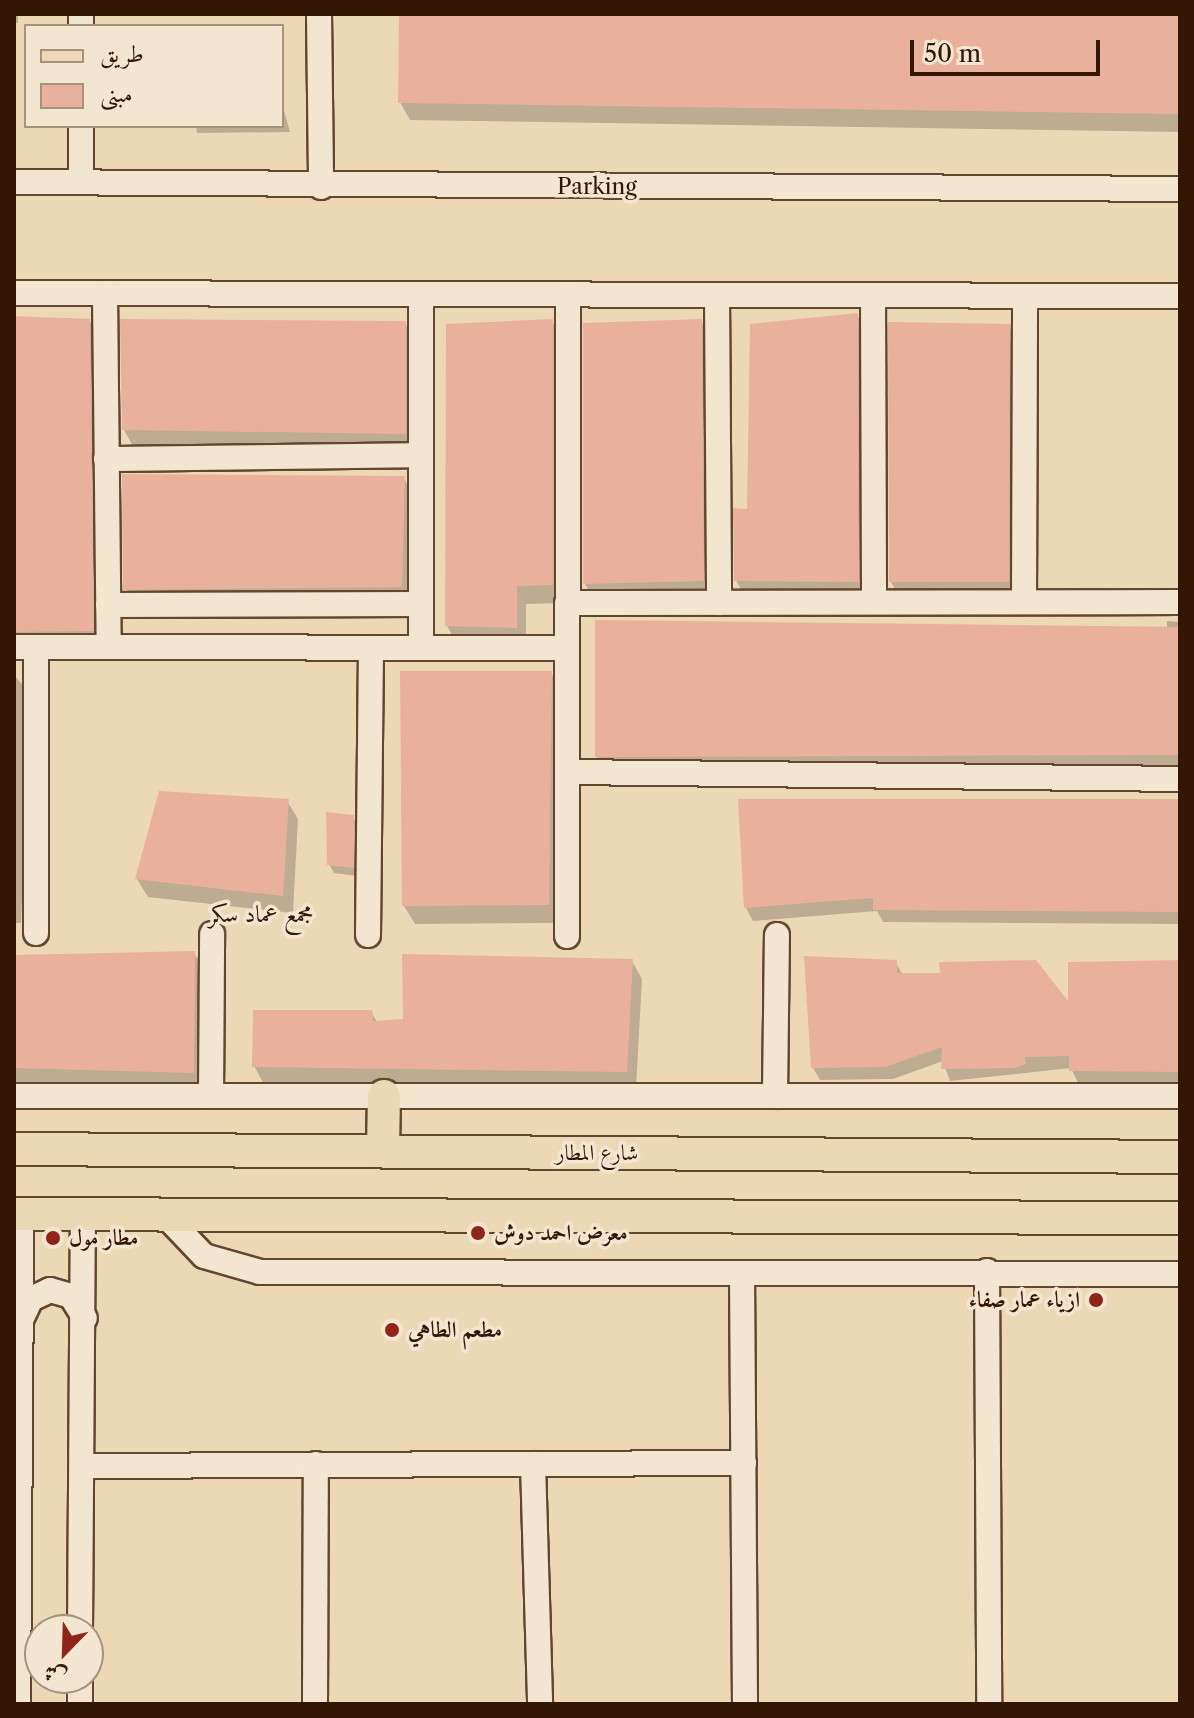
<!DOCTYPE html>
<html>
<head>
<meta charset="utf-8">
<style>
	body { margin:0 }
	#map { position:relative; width:1194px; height:1718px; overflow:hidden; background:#edd8b6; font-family:"Libre Caslon Text",Amiri,serif }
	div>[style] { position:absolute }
	.shadow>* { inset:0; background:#0003 }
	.building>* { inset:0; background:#e9b19b }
	.roads { filter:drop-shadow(2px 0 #624630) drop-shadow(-2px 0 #624630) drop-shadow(0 2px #624630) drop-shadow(0 -2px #624630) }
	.minor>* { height:24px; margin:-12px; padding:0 12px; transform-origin:12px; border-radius:12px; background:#f3e6d0 }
	.major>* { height:32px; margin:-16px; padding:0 16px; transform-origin:16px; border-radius:16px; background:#edd8b6 }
	.dots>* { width:22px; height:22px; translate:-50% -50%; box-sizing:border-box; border:4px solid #f3e6d0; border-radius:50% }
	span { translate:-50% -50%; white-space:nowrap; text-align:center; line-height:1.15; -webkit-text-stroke:7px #f3e6d0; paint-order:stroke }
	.street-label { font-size:22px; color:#331604 }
	.poi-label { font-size:22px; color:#331604; font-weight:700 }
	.left { translate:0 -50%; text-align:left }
	.right { translate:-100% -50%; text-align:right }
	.neighbourhood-label { font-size:24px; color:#331604 }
	.frame { position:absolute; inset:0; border:16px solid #331604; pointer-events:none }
	.legend { position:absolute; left:24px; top:24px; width:260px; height:104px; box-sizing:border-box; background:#f3e6d0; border:2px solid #a6937e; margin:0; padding:10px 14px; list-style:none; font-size:24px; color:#331604 }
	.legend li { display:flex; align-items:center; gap:16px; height:40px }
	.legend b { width:40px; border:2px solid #a6937e }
	.north { position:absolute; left:24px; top:1614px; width:80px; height:80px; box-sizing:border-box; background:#f3e6d0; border:2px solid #a6937e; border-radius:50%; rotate:203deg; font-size:22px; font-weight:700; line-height:32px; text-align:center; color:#331604 }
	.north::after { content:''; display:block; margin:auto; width:28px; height:36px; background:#8f2418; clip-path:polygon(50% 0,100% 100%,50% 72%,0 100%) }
	.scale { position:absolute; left:910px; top:40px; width:190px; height:36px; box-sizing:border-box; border:4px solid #331604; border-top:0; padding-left:10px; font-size:24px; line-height:28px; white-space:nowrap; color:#331604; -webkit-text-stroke:6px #f3e6d0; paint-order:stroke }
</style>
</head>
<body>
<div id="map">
	<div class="shadow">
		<div style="clip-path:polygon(14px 14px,18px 14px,18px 23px,14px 23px)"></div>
		<div style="clip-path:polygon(401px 14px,1180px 14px,1180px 132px,410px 120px,400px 102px)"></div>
		<div style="clip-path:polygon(282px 103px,290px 132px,197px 133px,196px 126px,282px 126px)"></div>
		<div style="clip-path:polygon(857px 315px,867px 333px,868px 600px,746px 599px,736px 580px,749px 511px)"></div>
		<div style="clip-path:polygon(14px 318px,89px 320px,100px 339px,103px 649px,14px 651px)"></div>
		<div style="clip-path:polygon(552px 321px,562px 339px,562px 603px,526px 604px,526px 645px,457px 644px,447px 626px)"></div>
		<div style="clip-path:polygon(701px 321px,712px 339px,713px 599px,595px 602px,585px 584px)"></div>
		<div style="clip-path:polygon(405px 323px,415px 342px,415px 452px,134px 448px,124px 430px)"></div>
		<div style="clip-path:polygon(1009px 326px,1019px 345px,1018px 600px,901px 600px,891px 582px)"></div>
		<div style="clip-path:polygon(404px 478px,414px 497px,411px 605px,136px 608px,126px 589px)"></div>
		<div style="clip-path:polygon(1167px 621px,1180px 622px,1180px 773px,607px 774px,597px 757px,1167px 629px)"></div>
		<div style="clip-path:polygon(551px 673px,562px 691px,558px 923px,415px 924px,404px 906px)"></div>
		<div style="clip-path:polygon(14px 675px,30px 693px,21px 923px,14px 923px)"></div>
		<div style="clip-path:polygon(287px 801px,298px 819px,293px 913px,148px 897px,137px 879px)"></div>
		<div style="clip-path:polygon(1180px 801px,1180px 924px,883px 922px,877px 911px,753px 921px,746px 908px)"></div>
		<div style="clip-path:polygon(353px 817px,358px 826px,358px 876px,334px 873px,329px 864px)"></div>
		<div style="clip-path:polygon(194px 953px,205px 971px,204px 1090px,14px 1084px,14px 958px)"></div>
		<div style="clip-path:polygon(632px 961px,642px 979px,636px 1089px,264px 1084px,254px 1066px,371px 1012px,377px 1022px,405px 1021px)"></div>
		<div style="clip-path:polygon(895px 962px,903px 975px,1070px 1007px,1180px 963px,1180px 1083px,1078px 1083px,1071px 1068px,950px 1081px,943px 1061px,893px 1079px,820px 1080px,813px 1068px)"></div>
	</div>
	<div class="building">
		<div style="clip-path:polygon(399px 14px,1180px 14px,1180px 114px,398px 103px)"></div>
		<div style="clip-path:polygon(858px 313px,859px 582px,734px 581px,733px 508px,747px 509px,750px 324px)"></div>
		<div style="clip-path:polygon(14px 316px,90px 319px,94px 631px,14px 632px)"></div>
		<div style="clip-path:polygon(120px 319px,406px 321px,406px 434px,122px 430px)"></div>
		<div style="clip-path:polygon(553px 319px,553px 585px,517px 586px,517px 628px,445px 626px,446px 324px)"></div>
		<div style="clip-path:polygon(702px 319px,704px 581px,583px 584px,583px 323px)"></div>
		<div style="clip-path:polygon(888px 322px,1010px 324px,1009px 582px,889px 582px)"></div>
		<div style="clip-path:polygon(122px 474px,405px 476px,402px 587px,123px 590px)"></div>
		<div style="clip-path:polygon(595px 620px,1180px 627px,1180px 755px,595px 757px)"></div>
		<div style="clip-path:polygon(400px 671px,552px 671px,549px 905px,402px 906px)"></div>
		<div style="clip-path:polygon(159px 791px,289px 799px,283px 896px,135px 879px)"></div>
		<div style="clip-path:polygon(738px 799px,1180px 799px,1180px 912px,873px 910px,873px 898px,744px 908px)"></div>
		<div style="clip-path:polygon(326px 812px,354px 815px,354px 868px,327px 865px)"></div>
		<div style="clip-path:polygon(195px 951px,194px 1073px,14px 1068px,14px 955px)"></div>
		<div style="clip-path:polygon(402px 954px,633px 959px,627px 1072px,252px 1067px,253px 1010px,372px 1010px,373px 1021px,403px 1019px)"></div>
		<div style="clip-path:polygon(804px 956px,897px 960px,897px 973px,940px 973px,939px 962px,1036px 960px,1068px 1001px,1068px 962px,1180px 960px,1180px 1072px,1069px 1071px,1069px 1056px,1025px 1057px,1026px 1064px,1014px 1068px,941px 1069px,942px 1047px,885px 1067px,811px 1068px)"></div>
	</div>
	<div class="roads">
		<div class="minor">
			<div style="left:319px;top:14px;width:173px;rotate:89.3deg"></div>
			<div style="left:81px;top:26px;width:12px;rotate:-90deg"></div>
			<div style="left:14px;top:182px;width:1166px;rotate:0.34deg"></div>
			<div style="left:81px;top:182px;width:56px;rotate:-90deg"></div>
			<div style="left:14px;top:293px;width:1166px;rotate:0.15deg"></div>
			<div style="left:105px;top:293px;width:354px;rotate:89.4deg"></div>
			<div style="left:717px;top:297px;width:306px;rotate:89.6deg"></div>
			<div style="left:873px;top:298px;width:304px;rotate:89.8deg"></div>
			<div style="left:106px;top:459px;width:315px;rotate:-0.7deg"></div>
			<div style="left:1024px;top:602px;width:305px;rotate:-89.8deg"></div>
			<div style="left:567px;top:603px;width:613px;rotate:-0.09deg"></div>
			<div style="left:108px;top:605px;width:312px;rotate:-0.2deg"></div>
			<div style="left:14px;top:647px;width:553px;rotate:0.1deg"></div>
			<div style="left:421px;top:648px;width:353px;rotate:-90deg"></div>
			<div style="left:567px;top:772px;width:613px;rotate:0.65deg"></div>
			<div style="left:36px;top:933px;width:286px;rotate:-90deg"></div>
			<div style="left:368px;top:935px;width:287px;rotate:-89.4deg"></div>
			<div style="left:567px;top:936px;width:640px;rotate:-89.91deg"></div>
			<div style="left:14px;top:1096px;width:1166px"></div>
			<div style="left:211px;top:1096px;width:162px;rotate:-89.6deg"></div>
			<div style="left:775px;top:1096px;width:161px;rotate:-89.3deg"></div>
			<div style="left:163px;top:1213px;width:59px;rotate:46.4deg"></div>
			<div style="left:204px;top:1256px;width:58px;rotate:15.9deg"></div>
			<div style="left:260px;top:1272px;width:920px;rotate:0.12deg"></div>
			<div style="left:987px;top:1271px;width:433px;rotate:89.7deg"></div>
			<div style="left:742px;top:1273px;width:431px;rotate:89.6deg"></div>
			<div style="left:22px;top:1318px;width:21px;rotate:-65deg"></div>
			<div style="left:31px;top:1299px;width:21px;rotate:-25deg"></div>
			<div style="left:50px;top:1290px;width:22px;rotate:16deg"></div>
			<div style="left:71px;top:1296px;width:26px;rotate:58deg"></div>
			<div style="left:533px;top:1464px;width:240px;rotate:88.3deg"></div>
			<div style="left:82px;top:1466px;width:662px;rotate:-0.26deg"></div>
			<div style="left:80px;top:1630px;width:416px;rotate:-89.6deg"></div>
			<div style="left:18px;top:1704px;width:490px;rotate:-89.6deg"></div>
			<div style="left:80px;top:1704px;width:26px;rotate:-90deg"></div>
			<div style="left:315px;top:1704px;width:240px;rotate:-89.8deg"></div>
		</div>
		<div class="major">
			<div style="left:14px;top:1149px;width:1166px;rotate:0.39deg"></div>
			<div style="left:383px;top:1151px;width:55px;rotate:-89deg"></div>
			<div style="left:14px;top:1214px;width:1166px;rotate:0.2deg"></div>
		</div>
	</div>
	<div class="dots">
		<div style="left:478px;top:1233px;background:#8f2418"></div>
		<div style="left:53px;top:1238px;background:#8f2418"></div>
		<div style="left:1096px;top:1300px;background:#8f2418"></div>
		<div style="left:392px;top:1330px;background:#8f2418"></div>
	</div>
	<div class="street-label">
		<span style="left:597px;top:187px">Parking</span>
		<span style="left:597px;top:1153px">شارع المطار</span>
	</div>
	<div class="poi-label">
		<span class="left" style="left:494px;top:1233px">معرض احمد دوش</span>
		<span class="left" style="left:69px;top:1238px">مطار مول</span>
		<span class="right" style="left:1080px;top:1300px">ازياء عمار صفاء</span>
		<span class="left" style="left:408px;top:1330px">مطعم الطاهي</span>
	</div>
	<div class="neighbourhood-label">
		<span style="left:261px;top:914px">مجمع عماد سكر</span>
	</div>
	<div class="frame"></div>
	<ul class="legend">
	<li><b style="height:10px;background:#edd8b6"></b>طريق</li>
	<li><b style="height:22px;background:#e9b19b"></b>مبنى</li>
	</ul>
	<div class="north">ش</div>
	<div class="scale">50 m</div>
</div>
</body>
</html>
